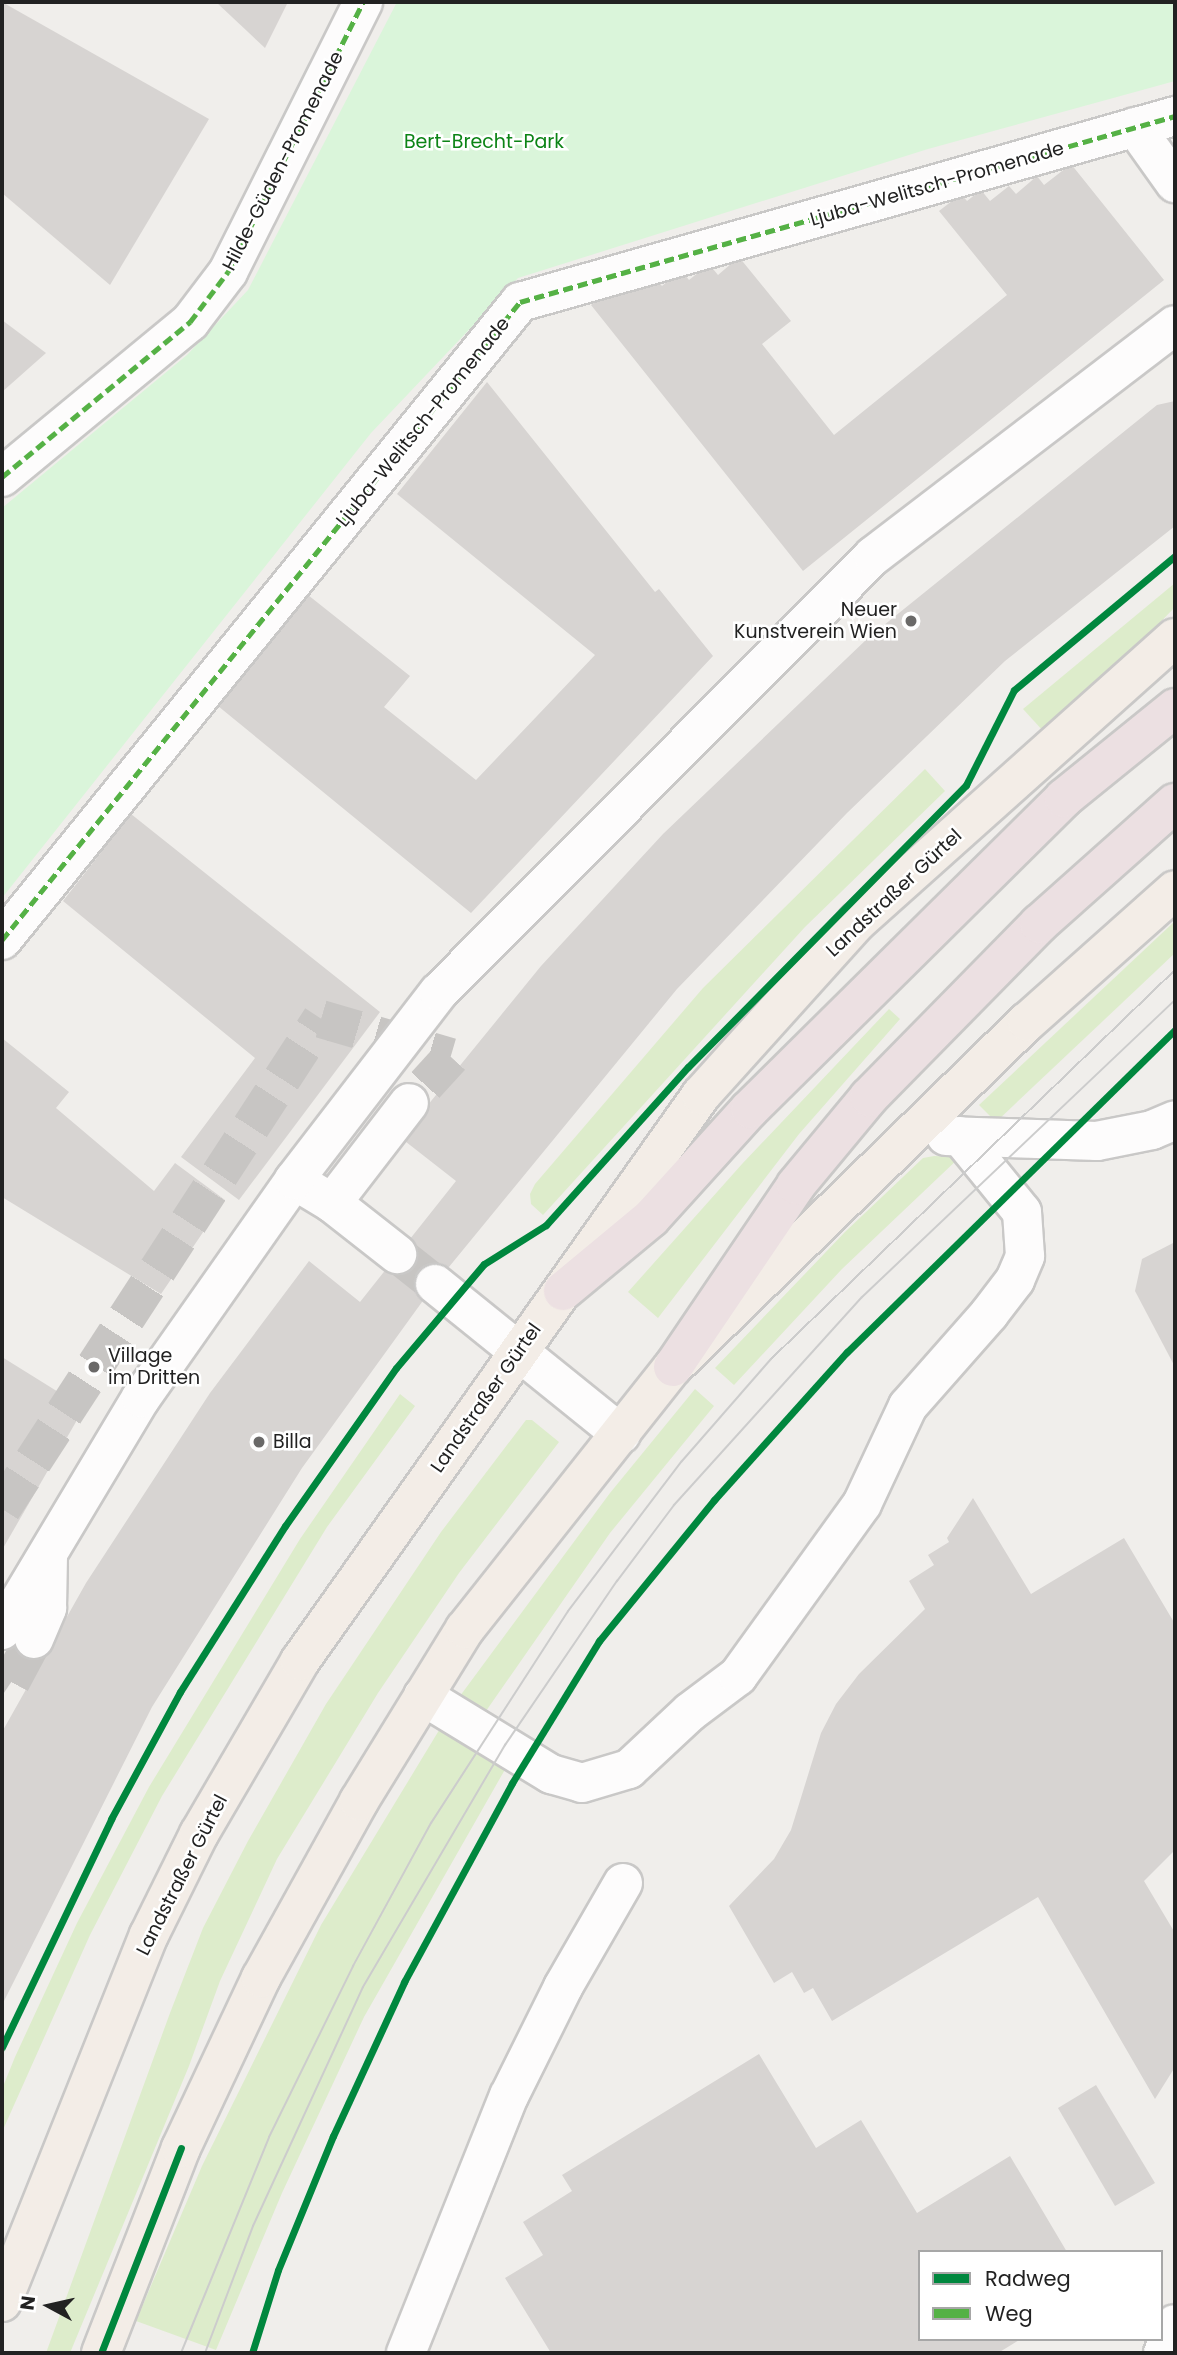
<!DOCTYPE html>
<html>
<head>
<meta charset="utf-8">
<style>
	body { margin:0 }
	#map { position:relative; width:1177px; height:2355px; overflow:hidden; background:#f0eeeb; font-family:Poppins,sans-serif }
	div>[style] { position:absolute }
	.grass>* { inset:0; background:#ddeccb }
	.park>* { inset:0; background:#daf5da }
	.building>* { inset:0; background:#d7d4d2 }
	.minor-tunnel>* { height:38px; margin-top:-19px; transform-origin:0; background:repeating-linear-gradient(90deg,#c7c5c3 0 38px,transparent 0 57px) }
	.roads { filter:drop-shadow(2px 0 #c9c8c7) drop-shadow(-2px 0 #c9c8c7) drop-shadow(0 2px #c9c8c7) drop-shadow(0 -2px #c9c8c7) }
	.minor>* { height:38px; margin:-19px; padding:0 19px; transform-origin:19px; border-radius:19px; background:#fdfcfc }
	.major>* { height:38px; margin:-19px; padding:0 19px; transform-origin:19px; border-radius:19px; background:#f3ede7 }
	.highway>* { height:38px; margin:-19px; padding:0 19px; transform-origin:19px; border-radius:19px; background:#ece0e2 }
	.tram>* { height:2px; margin:-1px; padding:0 1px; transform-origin:1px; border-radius:1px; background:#ccc }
	.quiet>* { height:5px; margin-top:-2.5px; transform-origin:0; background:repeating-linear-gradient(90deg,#55b145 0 10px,transparent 0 15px) }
	.cycleway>* { height:7px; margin:-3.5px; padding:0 3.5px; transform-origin:3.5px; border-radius:3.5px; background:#00873e }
	.dots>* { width:19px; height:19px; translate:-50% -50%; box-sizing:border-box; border:4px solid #fff; border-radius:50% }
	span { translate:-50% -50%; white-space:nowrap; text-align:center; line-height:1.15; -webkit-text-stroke:5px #fff; paint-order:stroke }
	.park-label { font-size:19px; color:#0c8416 }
	.street-label { font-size:19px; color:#222 }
	.poi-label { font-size:19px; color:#222 }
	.right { translate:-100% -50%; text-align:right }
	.left { translate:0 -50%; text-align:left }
	.frame { position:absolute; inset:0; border:4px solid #222; pointer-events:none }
	.legend { position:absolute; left:918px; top:2250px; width:245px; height:91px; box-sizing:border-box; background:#fff; border:2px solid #a7a7a7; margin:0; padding:9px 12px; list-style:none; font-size:21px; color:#222 }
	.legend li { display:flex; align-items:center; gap:14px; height:35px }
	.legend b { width:35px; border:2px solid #a7a7a7 }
	.north { position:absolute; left:14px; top:2271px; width:70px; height:70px; -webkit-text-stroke:5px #fff; paint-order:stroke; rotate:278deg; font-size:19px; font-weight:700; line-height:28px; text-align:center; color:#222 }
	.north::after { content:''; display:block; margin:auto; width:24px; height:32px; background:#222; clip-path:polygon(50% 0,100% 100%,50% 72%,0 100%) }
</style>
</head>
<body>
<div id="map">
	<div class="grass">
		<div style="clip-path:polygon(1175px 583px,1175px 607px,1120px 664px,1044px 732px,1023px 709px)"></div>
		<div style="clip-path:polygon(925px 769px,945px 791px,805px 927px,543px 1215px,531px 1204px,530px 1194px,535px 1184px,703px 988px)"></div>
		<div style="clip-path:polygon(1175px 921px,1175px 953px,996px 1122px,979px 1105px)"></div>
		<div style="clip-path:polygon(889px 1009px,900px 1019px,799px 1134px,658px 1318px,628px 1292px,742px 1164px)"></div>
		<div style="clip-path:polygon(934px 1156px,960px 1157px,842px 1269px,734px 1385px,715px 1368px,845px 1232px,923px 1158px)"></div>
		<div style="clip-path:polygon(695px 1389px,714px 1406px,610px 1533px,486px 1711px,460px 1696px,610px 1493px)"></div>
		<div style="clip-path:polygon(400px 1394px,415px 1406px,327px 1527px,162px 1796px,90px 1935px,2px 2132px,2px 2089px,15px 2057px,77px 1923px,149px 1787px,300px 1539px)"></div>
		<div style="clip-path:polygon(526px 1420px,532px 1420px,559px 1442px,459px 1573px,378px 1693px,277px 1859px,220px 1981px,189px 2066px,70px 2353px,46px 2353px,170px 2013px,203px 1928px,248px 1841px,326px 1704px,441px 1532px)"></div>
		<div style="clip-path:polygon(441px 1727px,507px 1766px,364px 2017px,282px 2193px,216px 2350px,136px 2321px,202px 2166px,321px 1925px)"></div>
	</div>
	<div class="park">
		<div style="clip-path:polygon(397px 2px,1175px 2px,1175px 81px,928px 149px,518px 278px,371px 433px,2px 898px,2px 508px,187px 355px,248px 290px)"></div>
	</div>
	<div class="building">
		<div style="clip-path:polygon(2px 2px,209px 119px,110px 285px,2px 193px)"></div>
		<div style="clip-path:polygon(216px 2px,288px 2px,265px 48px)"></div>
		<div style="clip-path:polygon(1071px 164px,1164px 280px,803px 571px,591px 305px,621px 282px,630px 293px,653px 275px,662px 286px,681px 270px,689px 280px,709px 264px,718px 275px,739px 257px,791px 321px,762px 344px,834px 435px,1007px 295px,939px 211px,961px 194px,967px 201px,981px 190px,990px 201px,1009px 186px,1016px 194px,1037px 176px,1044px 185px)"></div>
		<div style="clip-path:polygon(2px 320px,46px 353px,2px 392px)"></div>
		<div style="clip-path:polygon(487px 382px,655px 592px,659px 589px,713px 656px,471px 913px,218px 706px,308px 595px,410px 676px,384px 707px,476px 780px,595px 655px,397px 494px)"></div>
		<div style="clip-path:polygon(1175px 401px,1175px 526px,1005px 661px,847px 813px,677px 989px,435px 1284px,302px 1468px,152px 1707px,2px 2005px,2px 1732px,86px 1583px,210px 1393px,309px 1261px,360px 1302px,456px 1181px,401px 1138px,541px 966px,663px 834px,868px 638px,1157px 405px)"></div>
		<div style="clip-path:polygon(131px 814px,380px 1012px,239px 1200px,181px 1157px,255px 1058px,63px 901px)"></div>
		<div style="clip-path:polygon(2px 1038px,69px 1092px,56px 1108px,154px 1191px,175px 1163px,225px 1200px,161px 1294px,2px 1197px)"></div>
		<div style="clip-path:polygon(1175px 1242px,1175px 1367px,1135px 1291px,1142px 1259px)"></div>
		<div style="clip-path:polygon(2px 1357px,84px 1408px,2px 1550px)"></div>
		<div style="clip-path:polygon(973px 1498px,1031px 1594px,1124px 1538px,1175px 1624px,1175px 1850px,1144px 1881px,1175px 1933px,1175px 2067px,1155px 2099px,1038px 1897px,832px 2021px,813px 1988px,804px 1993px,792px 1972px,774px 1983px,729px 1906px,774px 1859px,791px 1830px,821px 1733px,836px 1704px,859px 1674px,925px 1609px,909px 1581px,934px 1565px,928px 1555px,949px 1542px,947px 1538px)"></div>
		<div style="clip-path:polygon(759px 2054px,816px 2148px,861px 2120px,917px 2213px,1010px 2156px,1067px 2252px,920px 2252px,920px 2339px,1021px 2339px,998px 2353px,551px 2353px,505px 2278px,543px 2255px,523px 2222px,572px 2191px,562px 2175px)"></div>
		<div style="clip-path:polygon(1096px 2085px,1155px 2183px,1115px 2206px,1058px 2108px)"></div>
	</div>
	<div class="minor-tunnel">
		<div style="left:397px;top:1254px;width:48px;rotate:38.3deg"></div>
		<div style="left:2px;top:1509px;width:585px;rotate:-56.94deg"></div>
		<div style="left:321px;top:1019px;width:135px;rotate:16.3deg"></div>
		<div style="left:451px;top:1057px;width:62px;rotate:132.4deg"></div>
		<div style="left:2px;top:1676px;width:11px;rotate:34deg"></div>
		<div style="left:11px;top:1682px;width:49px;rotate:-61.9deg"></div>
	</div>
	<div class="roads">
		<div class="minor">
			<div style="left:1135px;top:127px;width:69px;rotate:54.5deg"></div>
			<div style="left:2px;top:477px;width:244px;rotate:-39.5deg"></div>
			<div style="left:190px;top:322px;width:63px;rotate:-52.8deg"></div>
			<div style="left:228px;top:272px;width:302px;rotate:-63.4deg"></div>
			<div style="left:2px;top:940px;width:822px;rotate:-50.93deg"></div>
			<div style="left:520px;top:302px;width:681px;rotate:-15.85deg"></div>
			<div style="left:946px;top:1136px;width:151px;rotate:1.9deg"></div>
			<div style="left:1097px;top:1141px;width:56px;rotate:-11.3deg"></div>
			<div style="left:1152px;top:1130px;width:25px;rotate:-23deg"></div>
			<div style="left:294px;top:1180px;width:44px;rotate:31.2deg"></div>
			<div style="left:332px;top:1203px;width:83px;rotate:38.1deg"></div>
			<div style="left:332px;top:1203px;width:126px;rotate:-52.4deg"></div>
			<div style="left:435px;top:1284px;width:239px;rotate:38.9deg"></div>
			<div style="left:2px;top:1630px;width:270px;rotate:-59.1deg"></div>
			<div style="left:141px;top:1398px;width:266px;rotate:-54.9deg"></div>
			<div style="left:294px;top:1180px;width:237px;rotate:-52.4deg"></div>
			<div style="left:439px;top:992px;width:615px;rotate:-45.13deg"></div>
			<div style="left:873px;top:556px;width:380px;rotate:-37.4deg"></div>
			<div style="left:34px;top:1639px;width:34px;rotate:-67deg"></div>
			<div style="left:47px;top:1608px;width:52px;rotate:-88.9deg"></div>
			<div style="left:423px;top:1696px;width:150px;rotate:31.4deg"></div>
			<div style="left:551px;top:1774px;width:32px;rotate:16deg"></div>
			<div style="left:582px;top:1783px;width:49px;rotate:-16.6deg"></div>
			<div style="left:629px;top:1769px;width:83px;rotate:-43.1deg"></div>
			<div style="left:690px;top:1712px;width:60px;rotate:-36.9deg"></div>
			<div style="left:738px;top:1676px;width:212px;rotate:-54.2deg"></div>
			<div style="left:862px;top:1504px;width:108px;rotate:-64.9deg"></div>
			<div style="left:908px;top:1406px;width:123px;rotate:-48.6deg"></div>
			<div style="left:989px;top:1314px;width:43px;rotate:-52.6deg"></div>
			<div style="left:1015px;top:1280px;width:26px;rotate:-67deg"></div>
			<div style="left:1025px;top:1256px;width:44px;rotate:-93.9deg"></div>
			<div style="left:1022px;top:1212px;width:98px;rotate:-129.2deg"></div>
			<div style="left:406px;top:2353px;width:277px;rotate:-68.2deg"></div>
			<div style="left:509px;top:2096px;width:122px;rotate:-63.6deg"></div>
			<div style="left:563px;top:1987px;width:120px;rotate:-60deg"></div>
			<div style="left:1163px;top:2353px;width:31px;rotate:-68deg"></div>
		</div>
		<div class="major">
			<div style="left:2px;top:2302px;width:395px;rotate:-68.2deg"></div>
			<div style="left:149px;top:1935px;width:113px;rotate:-63.7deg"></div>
			<div style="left:199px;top:1834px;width:200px;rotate:-59.7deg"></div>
			<div style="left:300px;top:1661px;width:694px;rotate:-54.68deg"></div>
			<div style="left:701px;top:1095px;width:233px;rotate:-48deg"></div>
			<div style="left:857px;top:922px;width:426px;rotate:-41.8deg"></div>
			<div style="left:101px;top:2353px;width:220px;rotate:-68.7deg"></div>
			<div style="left:181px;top:2148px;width:188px;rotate:-64.8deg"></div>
			<div style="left:261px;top:1978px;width:202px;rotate:-61deg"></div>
			<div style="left:359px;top:1801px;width:202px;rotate:-58.4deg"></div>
			<div style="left:465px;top:1629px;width:335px;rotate:-51.6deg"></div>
			<div style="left:673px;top:1367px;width:494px;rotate:-44.3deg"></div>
			<div style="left:1027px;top:1022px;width:198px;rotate:-41.7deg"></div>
		</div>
		<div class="highway">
			<div style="left:563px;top:1291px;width:114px;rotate:-39.7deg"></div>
			<div style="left:651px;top:1218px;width:147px;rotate:-47.8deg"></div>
			<div style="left:750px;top:1109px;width:442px;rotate:-44.7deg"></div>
			<div style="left:1064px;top:798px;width:143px;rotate:-39deg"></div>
			<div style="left:673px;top:1367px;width:220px;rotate:-55.9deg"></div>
			<div style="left:796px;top:1185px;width:114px;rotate:-50.3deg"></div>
			<div style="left:869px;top:1097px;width:243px;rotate:-45.5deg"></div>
			<div style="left:1039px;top:924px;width:182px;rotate:-41.7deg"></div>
		</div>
	</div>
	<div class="tram">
		<div style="left:181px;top:2353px;width:233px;rotate:-67.8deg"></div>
		<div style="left:269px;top:2137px;width:191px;rotate:-63.8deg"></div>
		<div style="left:353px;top:1966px;width:163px;rotate:-61.4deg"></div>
		<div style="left:431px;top:1823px;width:252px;rotate:-57.1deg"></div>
		<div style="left:568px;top:1611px;width:188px;rotate:-52.8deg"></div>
		<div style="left:682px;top:1461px;width:135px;rotate:-48.9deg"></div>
		<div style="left:771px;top:1359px;width:561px;rotate:-43.92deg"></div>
		<div style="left:205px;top:2353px;width:136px;rotate:-69.3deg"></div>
		<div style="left:253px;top:2226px;width:263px;rotate:-65.3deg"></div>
		<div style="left:363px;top:1987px;width:281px;rotate:-59.6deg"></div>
		<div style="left:505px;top:1745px;width:199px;rotate:-55.7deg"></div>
		<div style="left:617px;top:1581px;width:95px;rotate:-53.1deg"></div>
		<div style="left:674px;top:1505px;width:280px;rotate:-47.9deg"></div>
		<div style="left:862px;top:1297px;width:431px;rotate:-43.5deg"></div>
	</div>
	<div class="quiet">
		<div style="left:2px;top:477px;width:244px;rotate:-39.5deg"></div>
		<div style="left:190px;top:322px;width:63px;rotate:-52.8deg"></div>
		<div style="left:228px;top:272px;width:302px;rotate:-63.4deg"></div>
		<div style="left:2px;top:940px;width:822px;rotate:-50.93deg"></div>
		<div style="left:520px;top:302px;width:681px;rotate:-15.85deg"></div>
	</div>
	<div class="cycleway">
		<div style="left:2px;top:2047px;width:253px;rotate:-64.4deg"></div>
		<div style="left:111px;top:1819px;width:145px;rotate:-61.5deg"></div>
		<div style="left:180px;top:1692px;width:196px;rotate:-57.7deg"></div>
		<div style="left:285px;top:1526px;width:193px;rotate:-54.9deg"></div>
		<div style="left:396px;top:1368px;width:136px;rotate:-49.8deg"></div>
		<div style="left:484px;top:1264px;width:73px;rotate:-32.2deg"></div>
		<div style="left:546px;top:1225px;width:212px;rotate:-48.1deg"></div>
		<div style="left:688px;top:1067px;width:396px;rotate:-45.4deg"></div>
		<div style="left:966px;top:785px;width:106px;rotate:-63.2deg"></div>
		<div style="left:1014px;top:690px;width:209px;rotate:-39.8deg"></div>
		<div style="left:101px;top:2353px;width:220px;rotate:-68.7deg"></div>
		<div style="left:252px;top:2353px;width:87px;rotate:-72.6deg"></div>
		<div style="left:278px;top:2270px;width:145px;rotate:-67.7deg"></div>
		<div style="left:333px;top:2136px;width:170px;rotate:-65.2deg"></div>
		<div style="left:404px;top:1982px;width:226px;rotate:-61.5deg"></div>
		<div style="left:512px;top:1783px;width:167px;rotate:-58.5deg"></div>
		<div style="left:599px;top:1641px;width:182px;rotate:-50.8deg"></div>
		<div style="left:714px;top:1500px;width:199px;rotate:-48.1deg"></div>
		<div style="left:847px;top:1352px;width:460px;rotate:-44.5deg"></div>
	</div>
	<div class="dots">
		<div style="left:911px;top:621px;background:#6a6968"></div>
		<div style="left:94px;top:1367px;background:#6a6968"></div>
		<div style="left:259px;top:1442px;background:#6a6968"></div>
	</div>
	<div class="park-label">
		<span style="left:484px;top:142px">Bert-Brecht-Park</span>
	</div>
	<div class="street-label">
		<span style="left:283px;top:161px;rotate:-63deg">Hilde-Güden-Promenade</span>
		<span style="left:937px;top:184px;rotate:-16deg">Ljuba-Welitsch-Promenade</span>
		<span style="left:423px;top:422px;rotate:-51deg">Ljuba-Welitsch-Promenade</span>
		<span style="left:894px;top:893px;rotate:-43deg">Landstraßer Gürtel</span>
		<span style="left:486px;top:1398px;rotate:-55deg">Landstraßer Gürtel</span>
		<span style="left:182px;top:1875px;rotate:-63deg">Landstraßer Gürtel</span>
	</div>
	<div class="poi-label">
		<span class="right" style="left:897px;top:621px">Neuer<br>Kunstverein Wien</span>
		<span class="left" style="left:108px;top:1367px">Village<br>im Dritten</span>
		<span class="left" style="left:273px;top:1442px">Billa</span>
	</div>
	<div class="frame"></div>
	<ul class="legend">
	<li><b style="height:9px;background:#00873e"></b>Radweg</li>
	<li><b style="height:9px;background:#55b145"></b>Weg</li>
	</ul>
	<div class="north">N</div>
</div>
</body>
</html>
